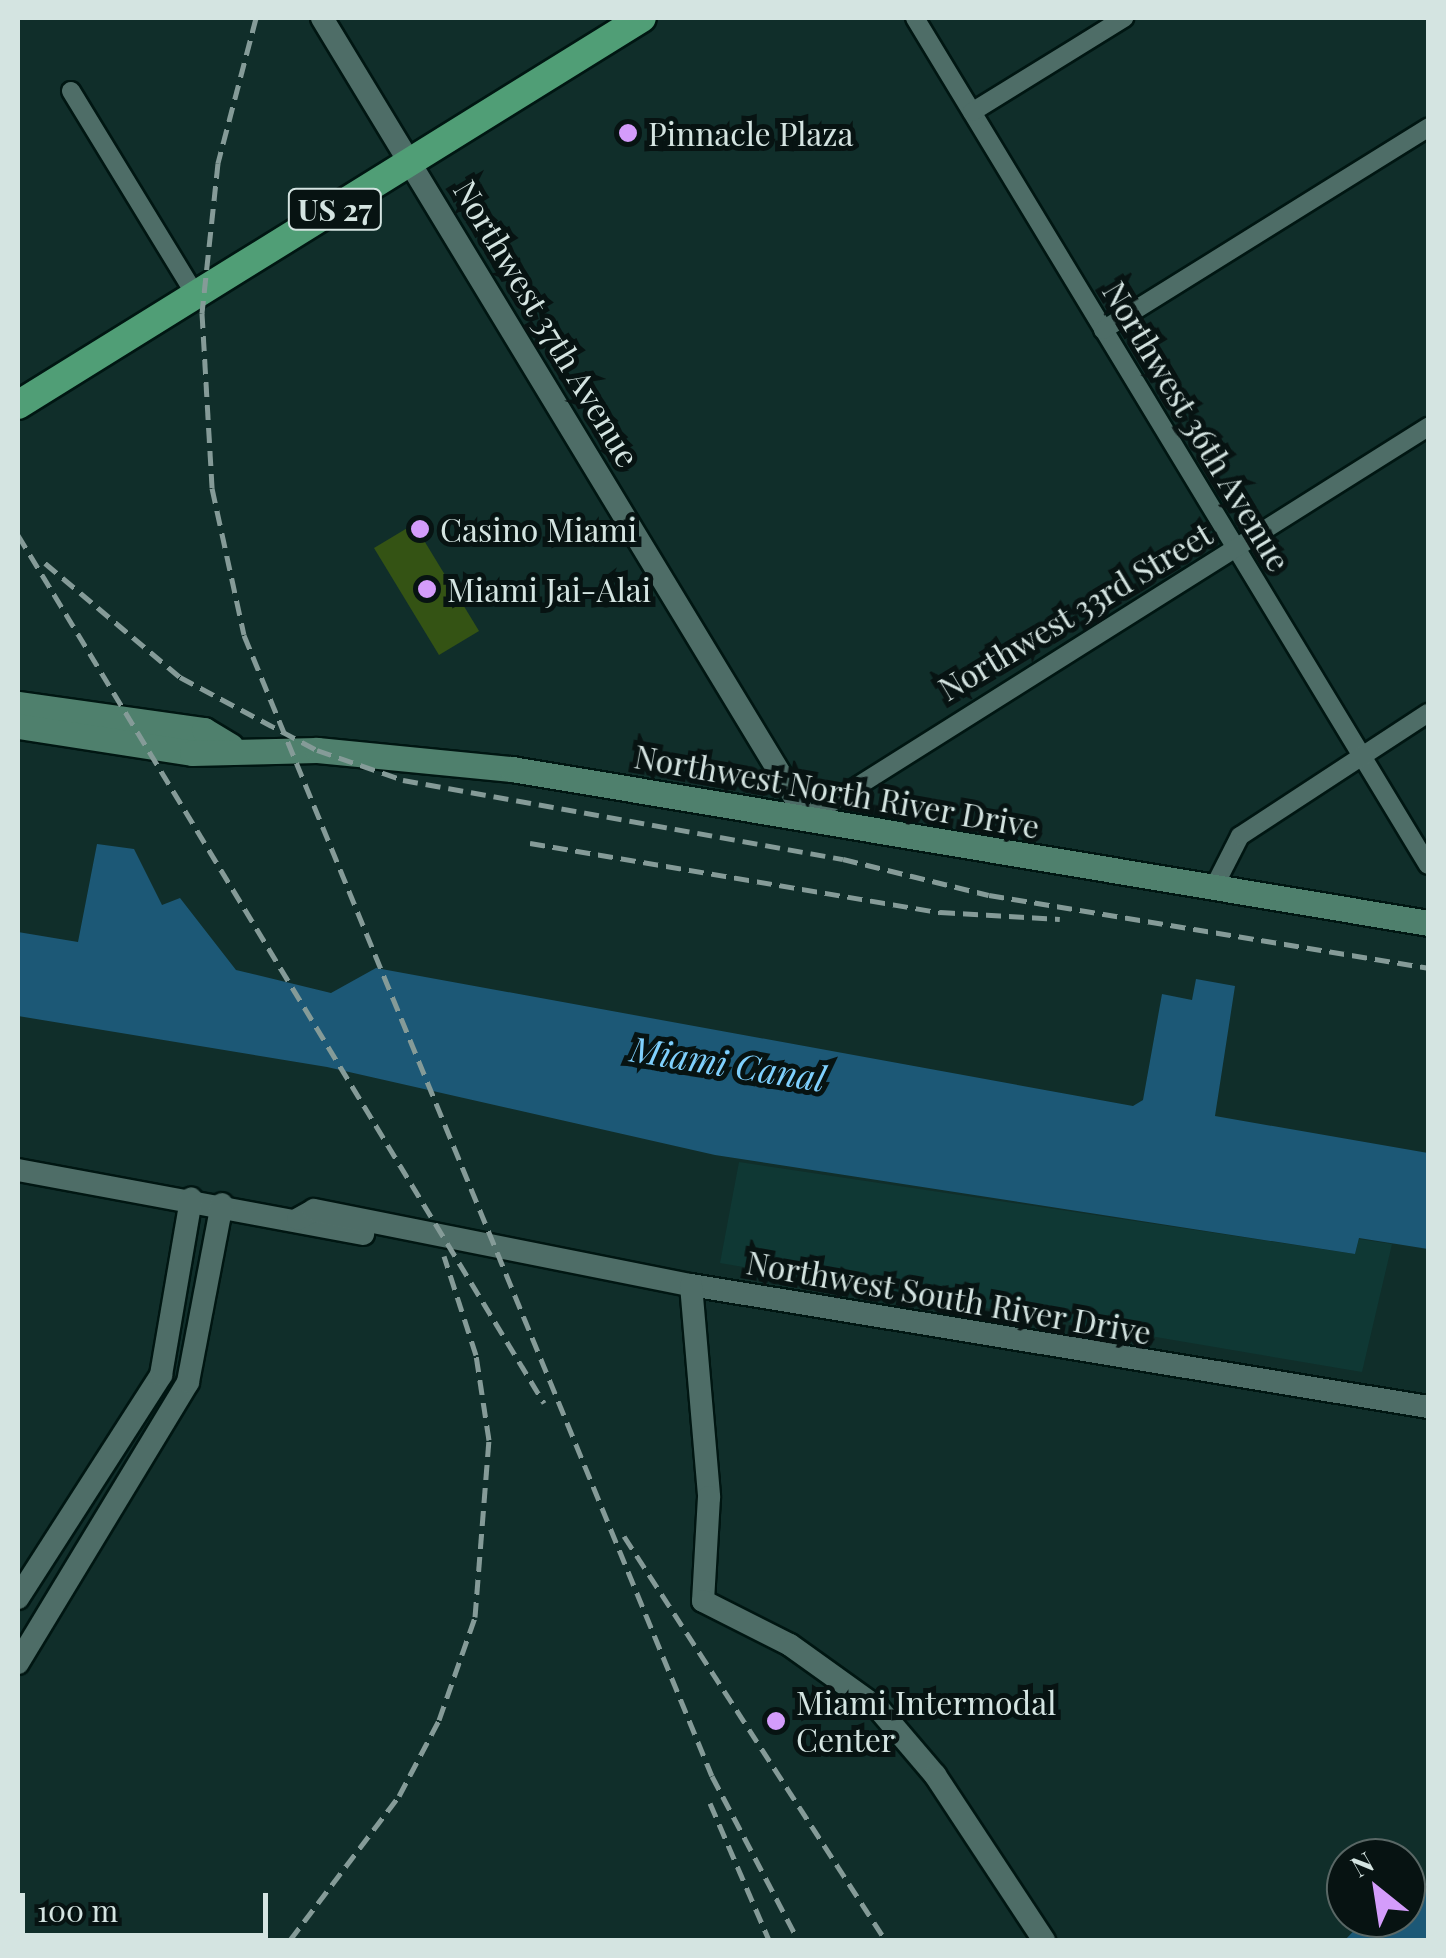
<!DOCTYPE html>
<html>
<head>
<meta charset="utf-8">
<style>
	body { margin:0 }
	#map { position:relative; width:1446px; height:1958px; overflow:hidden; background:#102e2a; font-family:"Playfair Display",serif }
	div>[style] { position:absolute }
	.built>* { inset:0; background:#0f3834 }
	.green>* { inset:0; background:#345314 }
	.water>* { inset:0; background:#1c5876 }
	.roads { filter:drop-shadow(2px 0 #001612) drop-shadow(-2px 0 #001612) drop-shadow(0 2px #001612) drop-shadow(0 -2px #001612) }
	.minor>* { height:18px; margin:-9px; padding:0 9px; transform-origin:9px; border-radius:9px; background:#4e6d67 }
	.tertiary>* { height:22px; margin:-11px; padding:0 11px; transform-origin:11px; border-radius:11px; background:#4e6d67 }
	.secondary>* { height:25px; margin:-12.5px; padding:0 12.5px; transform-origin:12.5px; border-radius:12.5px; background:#4f806d }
	.trunk>* { height:28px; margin:-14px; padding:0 14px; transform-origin:14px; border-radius:14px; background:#509e76 }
	.rail>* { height:5px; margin-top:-2.5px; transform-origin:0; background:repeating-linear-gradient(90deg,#859b98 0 15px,transparent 0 23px) }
	.dots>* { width:28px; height:28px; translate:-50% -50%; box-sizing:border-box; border:5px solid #071312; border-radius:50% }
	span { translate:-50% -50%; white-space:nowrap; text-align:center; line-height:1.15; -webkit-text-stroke:10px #071312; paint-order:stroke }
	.shield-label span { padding:2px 8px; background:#071312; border:2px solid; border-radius:8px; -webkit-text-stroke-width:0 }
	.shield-label { font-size:30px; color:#d4e4e1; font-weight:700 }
	.poi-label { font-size:32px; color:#d4e4e1 }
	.left { translate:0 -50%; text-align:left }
	.street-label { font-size:32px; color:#d4e4e1 }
	.water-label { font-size:35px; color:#7fd0fd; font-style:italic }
	.frame { position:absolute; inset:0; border:20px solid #d4e4e1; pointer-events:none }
	.north { position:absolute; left:1326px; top:1838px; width:100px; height:100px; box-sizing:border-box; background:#071312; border:2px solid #596765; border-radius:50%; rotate:330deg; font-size:28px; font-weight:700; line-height:40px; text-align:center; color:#d4e4e1 }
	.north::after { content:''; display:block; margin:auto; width:35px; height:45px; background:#d49cfb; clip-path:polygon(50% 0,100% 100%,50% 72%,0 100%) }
	.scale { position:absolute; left:20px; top:1893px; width:248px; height:45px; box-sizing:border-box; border:5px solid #d4e4e1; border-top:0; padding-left:12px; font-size:30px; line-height:35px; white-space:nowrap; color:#d4e4e1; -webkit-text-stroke:8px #071312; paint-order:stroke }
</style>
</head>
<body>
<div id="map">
	<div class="built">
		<div style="clip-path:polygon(739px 1162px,1355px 1254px,1359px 1239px,1392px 1244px,1362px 1372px,720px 1263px)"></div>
	</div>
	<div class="green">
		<div style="clip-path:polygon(414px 524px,479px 631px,439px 655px,374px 548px)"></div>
	</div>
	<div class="water">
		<div style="clip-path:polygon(97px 844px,134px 849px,162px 905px,180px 898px,236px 970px,331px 993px,376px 968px,1133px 1106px,1143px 1100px,1162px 994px,1192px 1000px,1196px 979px,1235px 986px,1215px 1116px,1428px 1153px,1428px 1249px,1359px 1238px,1355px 1254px,715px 1155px,327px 1067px,18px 1016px,18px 932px,78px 942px)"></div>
		<div style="clip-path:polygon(1428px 1883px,1428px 1940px,1345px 1940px,1366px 1918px,1406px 1918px,1406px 1887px)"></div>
	</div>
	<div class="roads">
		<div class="minor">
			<div style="left:915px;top:18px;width:990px;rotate:58.8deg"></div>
			<div style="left:71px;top:91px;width:240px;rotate:58.6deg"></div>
			<div style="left:972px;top:112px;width:179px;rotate:-31.7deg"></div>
			<div style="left:1103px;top:330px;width:383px;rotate:-31.9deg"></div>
			<div style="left:807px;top:818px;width:734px;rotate:-32.2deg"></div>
			<div style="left:1214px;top:887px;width:57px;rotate:-63deg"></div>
			<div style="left:1240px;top:836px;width:225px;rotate:-33.2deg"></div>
		</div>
		<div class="tertiary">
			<div style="left:322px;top:18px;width:936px;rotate:58.77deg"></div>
			<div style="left:18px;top:1170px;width:351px;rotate:10.5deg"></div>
			<div style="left:298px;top:1219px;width:18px;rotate:-29deg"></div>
			<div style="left:314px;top:1210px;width:384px;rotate:11.3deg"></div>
			<div style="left:691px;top:1285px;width:747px;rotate:9.4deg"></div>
			<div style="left:691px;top:1285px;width:213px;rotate:85.1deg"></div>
			<div style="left:709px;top:1497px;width:104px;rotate:93.3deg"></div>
			<div style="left:703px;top:1601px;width:97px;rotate:26.8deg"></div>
			<div style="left:790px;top:1645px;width:108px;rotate:35.6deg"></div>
			<div style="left:878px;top:1708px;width:88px;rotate:49.6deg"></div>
			<div style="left:935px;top:1775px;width:198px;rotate:56.6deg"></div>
			<div style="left:18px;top:1598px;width:265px;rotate:-57.3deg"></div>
			<div style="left:161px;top:1375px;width:179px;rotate:-80.3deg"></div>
			<div style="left:18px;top:1663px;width:328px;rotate:-58.8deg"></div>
			<div style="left:188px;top:1382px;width:181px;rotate:-79.2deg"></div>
		</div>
		<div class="secondary">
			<div style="left:18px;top:704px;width:188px;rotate:8deg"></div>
			<div style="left:204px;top:730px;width:31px;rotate:31deg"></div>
			<div style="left:18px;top:726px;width:176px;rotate:8.8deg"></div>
			<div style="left:192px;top:753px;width:125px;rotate:-1.4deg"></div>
			<div style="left:317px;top:750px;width:196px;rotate:5.6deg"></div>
			<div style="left:512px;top:769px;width:929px;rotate:9.54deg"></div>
		</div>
		<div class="trunk">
			<div style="left:18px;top:405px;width:734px;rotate:-31.81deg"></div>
		</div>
	</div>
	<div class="rail">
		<div style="left:256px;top:18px;width:150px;rotate:104.7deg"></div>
		<div style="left:218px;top:163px;width:151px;rotate:96.1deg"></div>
		<div style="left:202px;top:313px;width:175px;rotate:86.7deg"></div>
		<div style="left:212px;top:488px;width:150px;rotate:77.7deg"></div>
		<div style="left:244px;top:635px;width:1233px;rotate:67.7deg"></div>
		<div style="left:712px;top:1776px;width:185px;rotate:62.3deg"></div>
		<div style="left:18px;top:535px;width:1015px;rotate:58.78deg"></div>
		<div style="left:45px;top:563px;width:177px;rotate:40.2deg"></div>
		<div style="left:180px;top:677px;width:155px;rotate:28.1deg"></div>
		<div style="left:317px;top:750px;width:91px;rotate:19.2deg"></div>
		<div style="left:403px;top:780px;width:447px;rotate:10.2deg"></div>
		<div style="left:843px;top:859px;width:150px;rotate:13.9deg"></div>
		<div style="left:989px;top:895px;width:445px;rotate:9.4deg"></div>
		<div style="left:530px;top:843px;width:416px;rotate:9.6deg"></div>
		<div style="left:940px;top:912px;width:120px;rotate:3.3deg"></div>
		<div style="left:624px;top:1536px;width:481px;rotate:57.1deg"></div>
		<div style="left:710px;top:1803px;width:149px;rotate:66.7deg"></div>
		<div style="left:290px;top:1940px;width:181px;rotate:-52.9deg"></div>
		<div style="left:399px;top:1796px;width:86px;rotate:-62.2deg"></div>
		<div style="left:439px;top:1720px;width:109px;rotate:-70.7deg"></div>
		<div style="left:475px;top:1617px;width:178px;rotate:-85.5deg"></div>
		<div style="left:489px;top:1440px;width:86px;rotate:-98.7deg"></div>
		<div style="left:476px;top:1355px;width:104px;rotate:-107.9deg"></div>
	</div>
	<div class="dots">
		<div style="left:628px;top:133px;background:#d49cfb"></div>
		<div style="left:420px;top:529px;background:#d49cfb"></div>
		<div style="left:427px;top:589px;background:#d49cfb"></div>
		<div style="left:776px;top:1721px;background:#d49cfb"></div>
	</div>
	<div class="shield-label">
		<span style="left:335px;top:209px">US 27</span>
	</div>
	<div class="poi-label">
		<span class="left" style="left:648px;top:133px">Pinnacle Plaza</span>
		<span class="left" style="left:440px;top:529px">Casino Miami</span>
		<span class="left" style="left:447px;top:589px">Miami Jai-Alai</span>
		<span class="left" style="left:796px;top:1721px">Miami Intermodal<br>Center</span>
	</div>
	<div class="street-label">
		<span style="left:547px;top:323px;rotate:59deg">Northwest 37th Avenue</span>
		<span style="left:1197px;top:426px;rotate:59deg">Northwest 36th Avenue</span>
		<span style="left:1075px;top:611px;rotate:-31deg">Northwest 33rd Street</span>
		<span style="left:837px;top:791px;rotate:10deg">Northwest North River Drive</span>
		<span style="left:949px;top:1297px;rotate:10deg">Northwest South River Drive</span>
	</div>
	<div class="water-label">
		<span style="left:728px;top:1063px;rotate:9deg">Miami Canal</span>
	</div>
	<div class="frame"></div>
	<div class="north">N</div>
	<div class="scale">100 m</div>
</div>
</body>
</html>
